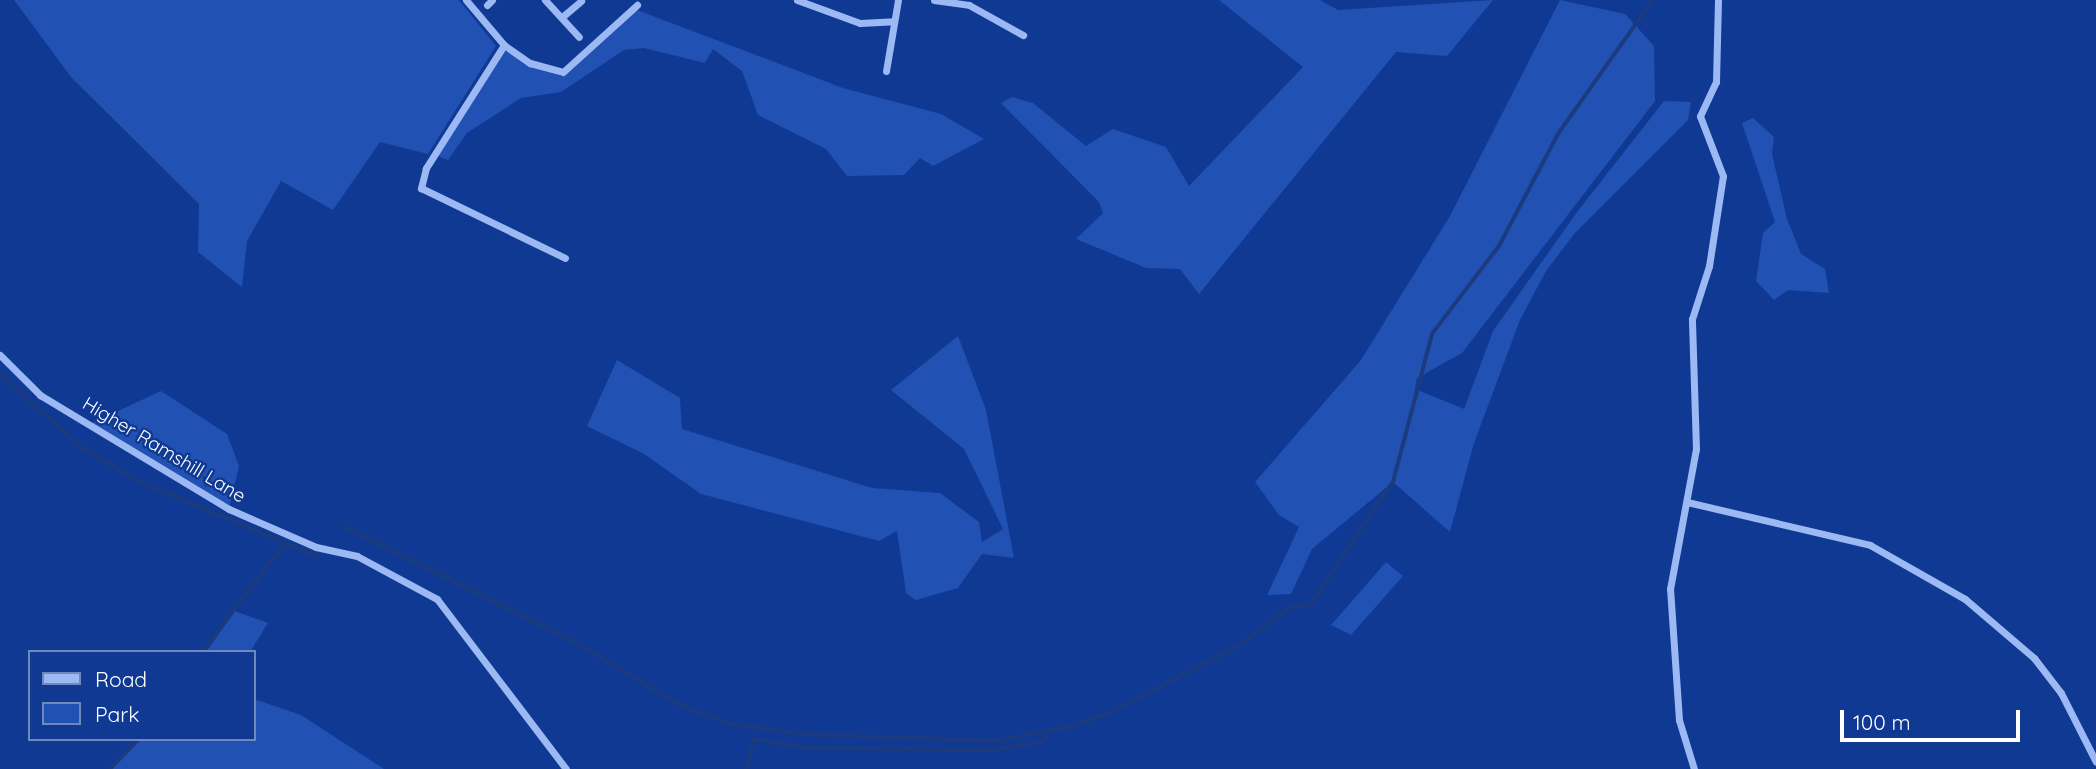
<!DOCTYPE html>
<html>
<head>
<meta charset="utf-8">
<style>
	body { margin:0 }
	#map { position:relative; width:2096px; height:769px; overflow:hidden; background:#0f3993; font-family:Quicksand,sans-serif }
	div>[style] { position:absolute }
	.green>* { inset:0; background:#2151b3 }
	.stream>* { height:3.5px; margin:-1.75px; padding:0 1.75px; transform-origin:1.75px; border-radius:1.75px; background:#1c3b7f }
	.minor>* { height:7px; margin:-3.5px; padding:0 3.5px; transform-origin:3.5px; border-radius:3.5px; background:#9cb9f4 }
	span { translate:-50% -50%; white-space:nowrap; text-align:center; line-height:1.15; -webkit-text-stroke:5px #0f3993; paint-order:stroke }
	.street-label { font-size:19px; color:#fff }
	.legend { position:absolute; left:28px; top:650px; width:228px; height:91px; box-sizing:border-box; background:#0f3993; border:2px solid #6f88be; margin:0; padding:9px 12px; list-style:none; font-size:21px; color:#fff }
	.legend li { display:flex; align-items:center; gap:14px; height:35px }
	.legend b { width:35px; border:2px solid #6f88be }
	.scale { position:absolute; left:1840px; top:710px; width:180px; height:32px; box-sizing:border-box; border:4px solid #fff; border-top:0; padding-left:9px; font-size:21px; line-height:24px; white-space:nowrap; color:#fff; -webkit-text-stroke:5px #0f3993; paint-order:stroke }
</style>
</head>
<body>
<div id="map">
	<div class="green">
		<div style="clip-path:polygon(14px 0,459px 0,496px 46px,428px 154px,380px 142px,333px 210px,281px 181px,247px 241px,242px 287px,198px 252px,199px 204px,71px 77px)"></div>
		<div style="clip-path:polygon(1219px 0,1320px 0,1338px 10px,1493px 0,1447px 56px,1396px 52px,1199px 294px,1180px 269px,1146px 268px,1076px 239px,1103px 213px,1099px 202px,1001px 103px,1012px 97px,1033px 103px,1086px 146px,1113px 129px,1166px 147px,1189px 186px,1303px 67px)"></div>
		<div style="clip-path:polygon(1560px 0,1625px 14px,1654px 46px,1655px 101px,1462px 353px,1417px 378px,1415px 389px,1464px 409px,1493px 331px,1577px 212px,1664px 101px,1691px 102px,1688px 120px,1575px 233px,1546px 271px,1520px 320px,1474px 443px,1450px 532px,1393px 482px,1312px 549px,1291px 594px,1267px 595px,1299px 527px,1279px 515px,1255px 482px,1361px 360px,1450px 216px)"></div>
		<div style="clip-path:polygon(637px 10px,843px 88px,941px 114px,984px 139px,933px 166px,920px 158px,904px 175px,847px 176px,826px 149px,758px 115px,742px 71px,713px 49px,705px 63px,644px 48px,624px 50px,561px 92px,521px 98px,467px 133px,448px 160px,438px 156px,504px 50px,561px 76px)"></div>
		<div style="clip-path:polygon(1753px 118px,1774px 137px,1772px 154px,1787px 219px,1801px 254px,1825px 269px,1829px 293px,1788px 290px,1774px 300px,1756px 281px,1763px 233px,1775px 222px,1742px 123px)"></div>
		<div style="clip-path:polygon(958px 336px,986px 410px,1014px 558px,982px 554px,958px 588px,916px 600px,906px 593px,897px 531px,879px 541px,701px 494px,644px 454px,587px 426px,617px 360px,680px 398px,682px 429px,872px 488px,940px 493px,979px 522px,982px 542px,1003px 529px,964px 449px,891px 390px)"></div>
		<div style="clip-path:polygon(161px 391px,227px 434px,239px 466px,229px 509px,90px 424px)"></div>
		<div style="clip-path:polygon(1386px 562px,1403px 576px,1351px 635px,1331px 625px)"></div>
		<div style="clip-path:polygon(235px 611px,268px 623px,250px 652px,206px 652px)"></div>
		<div style="clip-path:polygon(254px 699px,301px 715px,384px 769px,110px 769px,139px 739px,254px 739px)"></div>
	</div>
	<div class="stream">
		<div style="left:0;top:374px;width:110px;rotate:41.7deg"></div>
		<div style="left:82px;top:447px;width:61px;rotate:31.6deg"></div>
		<div style="left:134px;top:479px;width:164px;rotate:23deg"></div>
		<div style="left:344px;top:526px;width:257px;rotate:26.6deg"></div>
		<div style="left:574px;top:641px;width:124px;rotate:31.1deg"></div>
		<div style="left:680px;top:705px;width:54px;rotate:20.4deg"></div>
		<div style="left:731px;top:724px;width:72px;rotate:8deg"></div>
		<div style="left:802px;top:734px;width:193px;rotate:2.1deg"></div>
		<div style="left:995px;top:741px;width:80px;rotate:-10.8deg"></div>
		<div style="left:1074px;top:726px;width:37px;rotate:-20deg"></div>
		<div style="left:1109px;top:713px;width:145px;rotate:-27.4deg"></div>
		<div style="left:1238px;top:646px;width:65px;rotate:-36.9deg"></div>
		<div style="left:1290px;top:607px;width:21px;rotate:-5deg"></div>
		<div style="left:1311px;top:605px;width:148px;rotate:-56.3deg"></div>
		<div style="left:1393px;top:482px;width:153px;rotate:-75.2deg"></div>
		<div style="left:1432px;top:334px;width:111px;rotate:-52.7deg"></div>
		<div style="left:1499px;top:246px;width:127px;rotate:-62.2deg"></div>
		<div style="left:1558px;top:134px;width:164px;rotate:-54.7deg"></div>
		<div style="left:202px;top:652px;width:137px;rotate:-52.7deg"></div>
		<div style="left:285px;top:543px;width:33px;rotate:23deg"></div>
		<div style="left:110px;top:769px;width:42px;rotate:-46deg"></div>
		<div style="left:746px;top:769px;width:31px;rotate:-75deg"></div>
		<div style="left:754px;top:739px;width:56px;rotate:9.3deg"></div>
		<div style="left:809px;top:748px;width:185px;rotate:0.6deg"></div>
		<div style="left:994px;top:750px;width:53px;rotate:-9.8deg"></div>
		<div style="left:1046px;top:741px;width:9px;rotate:-90deg"></div>
	</div>
	<div class="minor">
		<div style="left:466px;top:0;width:59px;rotate:49.8deg"></div>
		<div style="left:504px;top:45px;width:32px;rotate:35deg"></div>
		<div style="left:530px;top:63px;width:34px;rotate:15deg"></div>
		<div style="left:563px;top:72px;width:100px;rotate:-42.2deg"></div>
		<div style="left:545px;top:0;width:50px;rotate:47.4deg"></div>
		<div style="left:797px;top:0;width:67px;rotate:20.1deg"></div>
		<div style="left:860px;top:23px;width:34px;rotate:-3deg"></div>
		<div style="left:934px;top:0;width:35px;rotate:8deg"></div>
		<div style="left:969px;top:5px;width:62px;rotate:29.1deg"></div>
		<div style="left:487px;top:5px;width:7px;rotate:-45deg"></div>
		<div style="left:562px;top:17px;width:25px;rotate:-40deg"></div>
		<div style="left:504px;top:45px;width:146px;rotate:122.4deg"></div>
		<div style="left:426px;top:168px;width:21px;rotate:104deg"></div>
		<div style="left:421px;top:188px;width:160px;rotate:25.9deg"></div>
		<div style="left:886px;top:71px;width:72px;rotate:-80.4deg"></div>
		<div style="left:0;top:355px;width:57px;rotate:45deg"></div>
		<div style="left:40px;top:395px;width:221px;rotate:31.1deg"></div>
		<div style="left:229px;top:509px;width:95px;rotate:23.6deg"></div>
		<div style="left:316px;top:547px;width:42px;rotate:12.4deg"></div>
		<div style="left:357px;top:556px;width:91px;rotate:28.3deg"></div>
		<div style="left:437px;top:599px;width:213px;rotate:52.8deg"></div>
		<div style="left:1687px;top:502px;width:188px;rotate:13.2deg"></div>
		<div style="left:1870px;top:545px;width:109px;rotate:29.6deg"></div>
		<div style="left:1965px;top:599px;width:91px;rotate:40.5deg"></div>
		<div style="left:2034px;top:658px;width:44px;rotate:52.4deg"></div>
		<div style="left:2061px;top:693px;width:77px;rotate:63.1deg"></div>
		<div style="left:1694px;top:769px;width:51px;rotate:-107deg"></div>
		<div style="left:1679px;top:720px;width:131px;rotate:-93.9deg"></div>
		<div style="left:1670px;top:589px;width:142px;rotate:-79.5deg"></div>
		<div style="left:1696px;top:449px;width:130px;rotate:-91.8deg"></div>
		<div style="left:1692px;top:319px;width:56px;rotate:-72.2deg"></div>
		<div style="left:1709px;top:266px;width:91px;rotate:-81.2deg"></div>
		<div style="left:1723px;top:176px;width:64px;rotate:-111deg"></div>
		<div style="left:1700px;top:116px;width:38px;rotate:-65deg"></div>
		<div style="left:1716px;top:82px;width:82px;rotate:-88.6deg"></div>
	</div>
	<div class="street-label">
		<span style="left:164px;top:450px;rotate:31deg">Higher Ramshill Lane</span>
	</div>
	<ul class="legend">
	<li><b style="height:9px;background:#9cb9f4"></b>Road</li>
	<li><b style="height:19px;background:#2151b3"></b>Park</li>
	</ul>
	<div class="scale">100 m</div>
</div>
</body>
</html>
